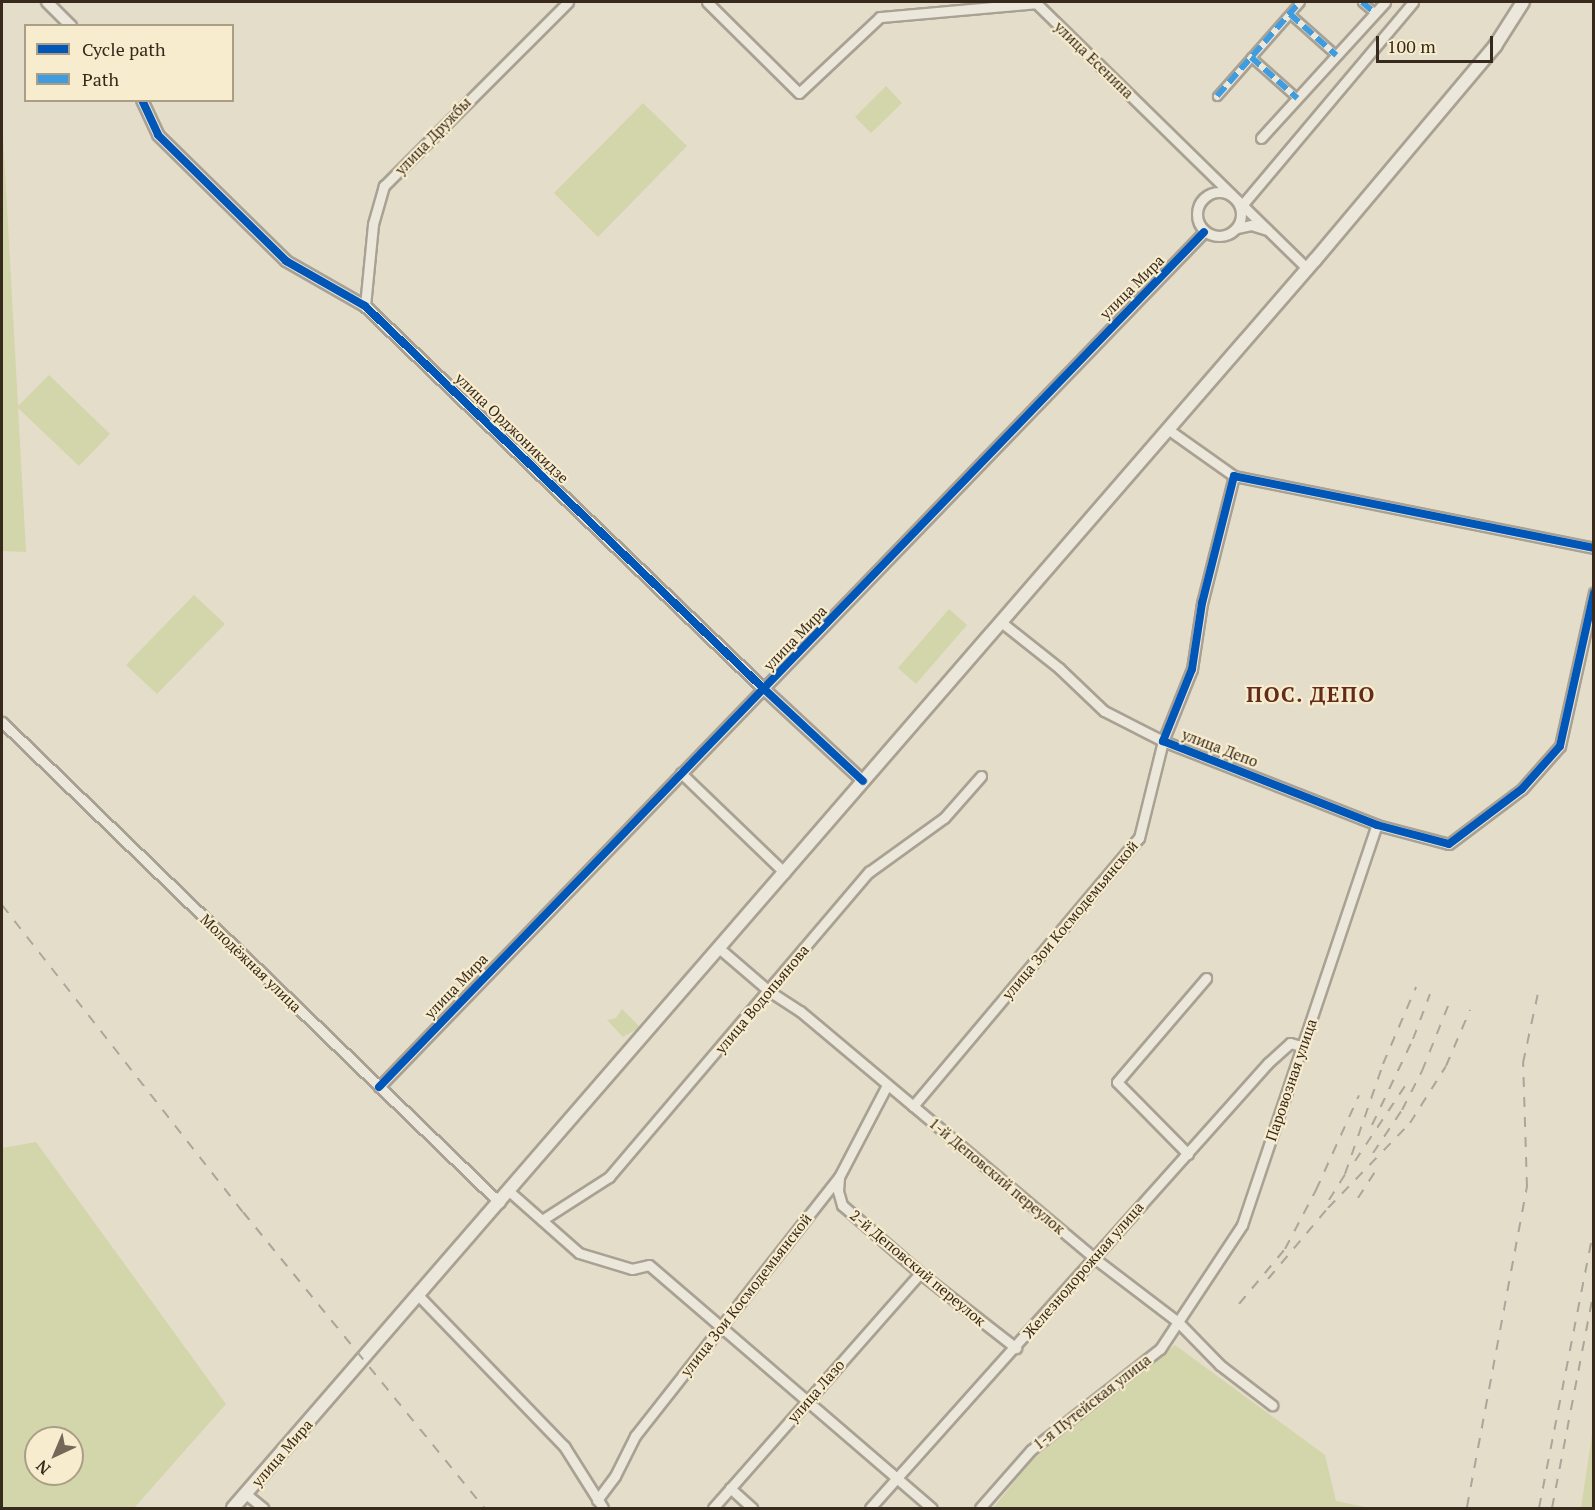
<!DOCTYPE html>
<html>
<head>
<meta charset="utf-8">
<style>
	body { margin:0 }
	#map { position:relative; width:1595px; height:1510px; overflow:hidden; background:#e4ddc9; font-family:"PT Serif",serif }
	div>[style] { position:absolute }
	.green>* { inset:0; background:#d3d5ab }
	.roads { filter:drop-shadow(2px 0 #a9a193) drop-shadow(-2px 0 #a9a193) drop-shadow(0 2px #a9a193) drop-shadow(0 -2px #a9a193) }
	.pedestrian>* { height:7px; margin:-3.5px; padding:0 3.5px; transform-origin:3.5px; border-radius:3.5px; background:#ece7db }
	.minor>* { height:9px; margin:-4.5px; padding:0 4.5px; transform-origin:4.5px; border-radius:4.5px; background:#ece7db }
	.minor>.ring { margin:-4.5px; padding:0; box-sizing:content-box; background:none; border:9px solid #ece7db; border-radius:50% }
	.tertiary>* { height:10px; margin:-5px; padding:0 5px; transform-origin:5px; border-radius:5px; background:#ece7db }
	.secondary>* { height:12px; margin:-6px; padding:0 6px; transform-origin:6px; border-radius:6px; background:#ece7db }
	.rail>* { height:2px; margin-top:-1px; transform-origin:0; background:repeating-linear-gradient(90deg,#aaa69c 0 10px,transparent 0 20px) }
	.quiet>* { height:6px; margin-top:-3px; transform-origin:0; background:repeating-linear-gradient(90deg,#3e9cdf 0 12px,transparent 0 18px) }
	.cycleway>* { height:8px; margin:-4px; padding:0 4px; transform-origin:4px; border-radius:4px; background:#0057b8 }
	span { translate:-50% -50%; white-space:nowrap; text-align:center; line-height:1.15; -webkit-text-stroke:4.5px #f7ecce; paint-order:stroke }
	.street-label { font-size:15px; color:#37291b }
	.district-label { font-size:21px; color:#652b19; font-weight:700; letter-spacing:1.5px }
	.frame { position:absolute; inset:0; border:3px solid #37291b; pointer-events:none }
	.legend { position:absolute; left:24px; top:24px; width:210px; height:78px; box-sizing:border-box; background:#f7ecce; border:2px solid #aa9e86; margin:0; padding:8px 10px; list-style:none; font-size:18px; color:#37291b }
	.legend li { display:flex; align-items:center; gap:12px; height:30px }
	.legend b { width:30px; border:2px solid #aa9e86 }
	.north { position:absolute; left:24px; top:1426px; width:60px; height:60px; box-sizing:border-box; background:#f7ecce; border:2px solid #aa9e86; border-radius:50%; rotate:224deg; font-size:16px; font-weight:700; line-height:24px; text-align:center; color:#37291b }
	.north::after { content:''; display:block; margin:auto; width:21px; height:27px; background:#746858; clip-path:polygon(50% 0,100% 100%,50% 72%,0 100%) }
	.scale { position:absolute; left:1376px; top:36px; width:117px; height:27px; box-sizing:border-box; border:3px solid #37291b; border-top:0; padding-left:8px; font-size:18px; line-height:21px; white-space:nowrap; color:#37291b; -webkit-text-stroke:4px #f7ecce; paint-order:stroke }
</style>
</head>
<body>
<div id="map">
	<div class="green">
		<div style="clip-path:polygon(886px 86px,902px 103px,871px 133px,855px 117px)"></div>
		<div style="clip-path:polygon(643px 103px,687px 146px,598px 237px,554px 193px)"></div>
		<div style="clip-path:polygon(2px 117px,18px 406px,49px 375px,110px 434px,79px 466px,18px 408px,26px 552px,2px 551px)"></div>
		<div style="clip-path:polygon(194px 595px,225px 624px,157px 694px,126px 665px)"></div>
		<div style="clip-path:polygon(949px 609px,967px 625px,916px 684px,898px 668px)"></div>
		<div style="clip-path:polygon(622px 1009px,640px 1027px,623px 1037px,607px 1020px,616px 1018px)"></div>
		<div style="clip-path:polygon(evenodd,36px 1142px,226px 1404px,134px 1508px,2px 1508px,2px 1148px,36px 1142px,36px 1438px,72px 1438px,72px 1474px,36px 1474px,36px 1438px)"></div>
		<div style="clip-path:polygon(1175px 1345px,1325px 1455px,1336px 1501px,1369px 1508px,993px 1508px,1032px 1460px)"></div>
		<div style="clip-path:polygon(1593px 1428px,1593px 1508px,1581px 1508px)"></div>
	</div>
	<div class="roads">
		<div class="pedestrian">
			<div style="left:1362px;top:2px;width:17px;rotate:40deg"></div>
			<div style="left:1290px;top:14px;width:62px;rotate:41.7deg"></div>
			<div style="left:1251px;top:57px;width:62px;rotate:41.7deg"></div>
			<div style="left:1217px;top:96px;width:125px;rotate:-48.6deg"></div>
		</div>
		<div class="minor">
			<div style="left:707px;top:2px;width:129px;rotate:44.7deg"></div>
			<div style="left:799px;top:93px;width:111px;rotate:-43.2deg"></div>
			<div style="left:880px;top:17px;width:157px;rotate:-5.1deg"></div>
			<div style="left:1036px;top:3px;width:380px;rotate:44.4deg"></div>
			<div style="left:1261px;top:138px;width:184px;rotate:-47.6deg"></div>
			<div class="ring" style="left:1197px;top:192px;width:35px;height:35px"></div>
			<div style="left:1243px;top:204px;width:264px;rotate:-49.9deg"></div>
			<div style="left:1237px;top:228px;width:14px;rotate:-12deg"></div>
			<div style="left:1251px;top:225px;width:17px;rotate:17deg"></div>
			<div style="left:365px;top:306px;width:82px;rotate:-84.4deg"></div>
			<div style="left:373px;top:224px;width:40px;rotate:-74deg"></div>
			<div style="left:384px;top:186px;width:260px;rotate:-45deg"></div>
			<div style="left:1169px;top:430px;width:80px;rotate:35.3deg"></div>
			<div style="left:1594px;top:548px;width:367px;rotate:-168.7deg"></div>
			<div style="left:1234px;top:476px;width:131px;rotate:104.1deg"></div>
			<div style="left:1202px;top:603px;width:67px;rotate:98.6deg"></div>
			<div style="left:1192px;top:669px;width:78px;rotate:111.9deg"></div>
			<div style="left:1163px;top:741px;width:230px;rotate:21.4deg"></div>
			<div style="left:1377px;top:825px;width:74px;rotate:14.8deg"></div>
			<div style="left:1449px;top:844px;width:91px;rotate:-37deg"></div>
			<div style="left:1522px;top:789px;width:57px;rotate:-48.5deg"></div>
			<div style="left:1560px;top:746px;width:157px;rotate:-77.5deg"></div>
			<div style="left:2px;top:722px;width:692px;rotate:44.01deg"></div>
			<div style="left:681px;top:773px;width:144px;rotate:43.9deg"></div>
			<div style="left:720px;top:949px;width:65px;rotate:40.6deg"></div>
			<div style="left:769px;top:991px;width:37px;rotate:33deg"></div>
			<div style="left:800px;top:1011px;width:384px;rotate:40deg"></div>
			<div style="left:1094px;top:1258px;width:106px;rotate:37.3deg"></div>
			<div style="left:1178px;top:1322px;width:60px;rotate:45.7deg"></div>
			<div style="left:1220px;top:1365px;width:66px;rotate:37.6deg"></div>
			<div style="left:379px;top:1087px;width:1188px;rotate:-46.02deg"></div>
			<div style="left:913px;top:1106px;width:351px;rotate:-49.9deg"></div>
			<div style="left:1139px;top:838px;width:100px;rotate:-76.1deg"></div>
			<div style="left:1163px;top:741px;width:66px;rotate:-153deg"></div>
			<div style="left:1104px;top:711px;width:62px;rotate:-136.3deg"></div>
			<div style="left:1059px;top:668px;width:74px;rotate:-141.6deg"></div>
			<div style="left:1188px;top:1154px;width:101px;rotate:-134.6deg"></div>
			<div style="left:1117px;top:1082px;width:137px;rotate:-49.4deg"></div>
			<div style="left:839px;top:1177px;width:14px;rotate:94deg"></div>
			<div style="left:838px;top:1191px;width:15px;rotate:74deg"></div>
			<div style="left:842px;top:1205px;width:103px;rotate:41.1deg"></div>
			<div style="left:920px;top:1273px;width:122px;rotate:38deg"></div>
			<div style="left:510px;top:1192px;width:92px;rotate:41.5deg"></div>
			<div style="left:579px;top:1253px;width:55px;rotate:16.8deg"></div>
			<div style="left:632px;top:1269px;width:17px;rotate:-13deg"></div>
			<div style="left:649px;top:1265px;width:373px;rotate:40.7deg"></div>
			<div style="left:542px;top:1220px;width:80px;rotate:-32.7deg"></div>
			<div style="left:609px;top:1177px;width:401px;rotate:-49.6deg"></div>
			<div style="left:869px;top:872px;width:92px;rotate:-35.8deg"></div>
			<div style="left:944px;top:818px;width:56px;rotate:-48.6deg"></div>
			<div style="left:419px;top:1296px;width:209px;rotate:46deg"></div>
			<div style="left:564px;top:1446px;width:73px;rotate:57.8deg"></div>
			<div style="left:730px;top:1488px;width:30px;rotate:42deg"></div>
			<div style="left:246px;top:1494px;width:22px;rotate:39deg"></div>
			<div style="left:597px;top:1500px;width:30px;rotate:-53deg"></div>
			<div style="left:615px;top:1476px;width:45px;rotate:-63.4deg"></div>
			<div style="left:635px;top:1436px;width:330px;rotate:-51.8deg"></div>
			<div style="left:839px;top:1177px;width:104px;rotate:-62.4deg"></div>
			<div style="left:713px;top:1508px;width:313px;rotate:-48.6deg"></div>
			<div style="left:870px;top:1508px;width:597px;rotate:-48.19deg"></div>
			<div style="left:1268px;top:1063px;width:30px;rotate:-42deg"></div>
			<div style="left:1290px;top:1043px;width:11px;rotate:15deg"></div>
			<div style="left:980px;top:1508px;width:77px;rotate:-48.7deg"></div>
			<div style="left:1031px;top:1450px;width:164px;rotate:-38.1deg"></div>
			<div style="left:1160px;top:1349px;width:149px;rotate:-56.5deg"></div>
			<div style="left:1242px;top:1225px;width:422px;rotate:-71.4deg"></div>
		</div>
		<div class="tertiary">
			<div style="left:47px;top:2px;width:34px;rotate:45deg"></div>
			<div style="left:142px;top:100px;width:38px;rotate:65deg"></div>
			<div style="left:158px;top:135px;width:180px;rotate:44.5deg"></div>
			<div style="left:286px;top:261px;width:91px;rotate:29.7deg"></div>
			<div style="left:365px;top:306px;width:553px;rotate:43.83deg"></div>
			<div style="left:764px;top:689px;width:135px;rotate:42.9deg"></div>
		</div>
		<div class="secondary">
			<div style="left:233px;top:1508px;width:1652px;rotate:-49.08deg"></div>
			<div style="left:1315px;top:260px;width:280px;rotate:-49.9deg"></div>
			<div style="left:1495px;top:46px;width:52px;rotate:-57.5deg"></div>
		</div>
	</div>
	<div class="rail">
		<div style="left:2px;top:905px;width:390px;rotate:51.9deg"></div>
		<div style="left:243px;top:1212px;width:382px;rotate:50.8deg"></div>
		<div style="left:1372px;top:1125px;width:95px;rotate:-64.5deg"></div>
		<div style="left:1413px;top:1039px;width:48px;rotate:-69.3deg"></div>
		<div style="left:1373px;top:1153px;width:52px;rotate:-56deg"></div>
		<div style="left:1402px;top:1110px;width:44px;rotate:-62.9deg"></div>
		<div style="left:1422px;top:1071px;width:75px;rotate:-68.2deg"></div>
		<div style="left:1355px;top:1161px;width:90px;rotate:-56.3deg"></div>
		<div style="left:1358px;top:1198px;width:35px;rotate:-57deg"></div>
		<div style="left:1329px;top:1200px;width:31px;rotate:-58deg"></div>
		<div style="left:1345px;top:1174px;width:116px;rotate:-70.9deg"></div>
		<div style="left:1383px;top:1064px;width:84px;rotate:-66.8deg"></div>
		<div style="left:1268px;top:1279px;width:93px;rotate:-49.8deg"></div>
		<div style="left:1328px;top:1208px;width:118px;rotate:-46deg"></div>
		<div style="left:1410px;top:1123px;width:67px;rotate:-57.7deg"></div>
		<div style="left:1446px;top:1066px;width:61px;rotate:-66.8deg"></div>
		<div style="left:1239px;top:1304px;width:72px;rotate:-50.1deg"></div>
		<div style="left:1285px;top:1249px;width:67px;rotate:-62.3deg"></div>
		<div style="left:1316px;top:1190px;width:104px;rotate:-65.6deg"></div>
		<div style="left:1467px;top:1507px;width:326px;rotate:-79.4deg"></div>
		<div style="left:1527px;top:1187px;width:124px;rotate:-91.8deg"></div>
		<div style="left:1523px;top:1063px;width:72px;rotate:-77.9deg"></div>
		<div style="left:1539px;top:1508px;width:285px;rotate:-78.9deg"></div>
		<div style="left:1552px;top:1508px;width:223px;rotate:-79.1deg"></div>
	</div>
	<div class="quiet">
		<div style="left:1362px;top:2px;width:17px;rotate:40deg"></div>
		<div style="left:1290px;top:14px;width:62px;rotate:41.7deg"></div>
		<div style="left:1251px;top:57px;width:62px;rotate:41.7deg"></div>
		<div style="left:1217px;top:96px;width:125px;rotate:-48.6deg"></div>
	</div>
	<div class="cycleway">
		<div style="left:142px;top:100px;width:38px;rotate:65deg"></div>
		<div style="left:158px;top:135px;width:180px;rotate:44.5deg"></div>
		<div style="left:286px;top:261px;width:91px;rotate:29.7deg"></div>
		<div style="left:365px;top:306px;width:553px;rotate:43.83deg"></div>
		<div style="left:764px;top:689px;width:135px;rotate:42.9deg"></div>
		<div style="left:1594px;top:548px;width:367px;rotate:-168.7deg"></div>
		<div style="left:1234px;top:476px;width:131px;rotate:104.1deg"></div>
		<div style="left:1202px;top:603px;width:67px;rotate:98.6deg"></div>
		<div style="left:1192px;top:669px;width:78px;rotate:111.9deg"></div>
		<div style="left:1163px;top:741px;width:230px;rotate:21.4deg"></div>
		<div style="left:1377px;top:825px;width:74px;rotate:14.8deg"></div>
		<div style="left:1449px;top:844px;width:91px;rotate:-37deg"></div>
		<div style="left:1522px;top:789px;width:57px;rotate:-48.5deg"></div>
		<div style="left:1560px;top:746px;width:157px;rotate:-77.5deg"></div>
		<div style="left:379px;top:1087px;width:1188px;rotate:-46.02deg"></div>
	</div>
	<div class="street-label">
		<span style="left:1094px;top:60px;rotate:44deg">улица Есенина</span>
		<span style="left:433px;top:136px;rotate:-46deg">улица Дружбы</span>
		<span style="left:1132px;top:287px;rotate:-45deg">улица Мира</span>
		<span style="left:512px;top:428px;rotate:44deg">улица Орджоникидзе</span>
		<span style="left:795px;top:638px;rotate:-46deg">улица Мира</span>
		<span style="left:1220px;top:748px;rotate:21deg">улица Депо</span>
		<span style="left:1070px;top:920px;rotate:-50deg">улица Зои Космодемьянской</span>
		<span style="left:251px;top:963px;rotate:44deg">Молодёжная улица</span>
		<span style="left:456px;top:986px;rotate:-46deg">улица Мира</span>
		<span style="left:762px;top:999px;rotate:-50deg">улица Водопьянова</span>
		<span style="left:1291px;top:1080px;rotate:-71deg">Паровозная улица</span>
		<span style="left:997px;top:1176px;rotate:40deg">1-й Деповский переулок</span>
		<span style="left:918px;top:1268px;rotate:40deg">2-й Деповский переулок</span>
		<span style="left:1083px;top:1270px;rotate:-49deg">Железнодорожная улица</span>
		<span style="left:746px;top:1295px;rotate:-52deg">улица Зои Космодемьянской</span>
		<span style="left:816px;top:1391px;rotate:-49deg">улица Лазо</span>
		<span style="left:1092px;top:1402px;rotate:-38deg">1-я Путейская улица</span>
		<span style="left:282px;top:1453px;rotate:-49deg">улица Мира</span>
	</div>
	<div class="district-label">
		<span style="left:1311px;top:694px">ПОС. ДЕПО</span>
	</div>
	<div class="frame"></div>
	<ul class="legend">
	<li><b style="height:8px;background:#0057b8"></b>Cycle path</li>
	<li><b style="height:8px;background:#3e9cdf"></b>Path</li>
	</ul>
	<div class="north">N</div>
	<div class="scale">100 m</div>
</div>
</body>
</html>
